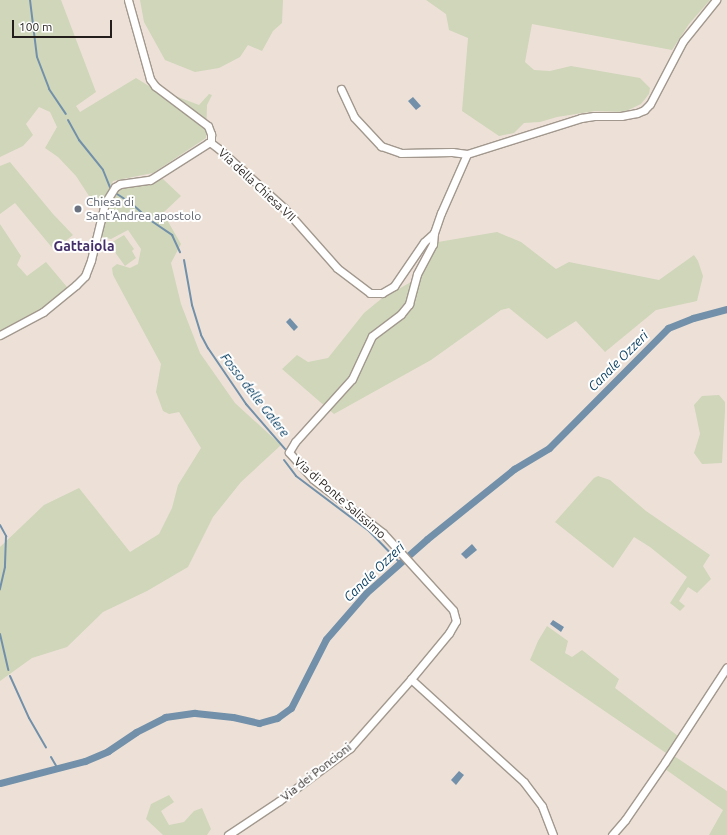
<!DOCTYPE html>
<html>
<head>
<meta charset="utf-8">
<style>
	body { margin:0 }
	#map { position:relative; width:727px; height:835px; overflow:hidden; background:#ede1d7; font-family:Ubuntu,sans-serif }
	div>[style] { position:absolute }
	.green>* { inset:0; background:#cfd6b9 }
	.water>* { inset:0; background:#7290a9 }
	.stream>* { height:2px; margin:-1px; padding:0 1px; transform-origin:1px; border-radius:1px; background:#7290a9 }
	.canal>* { height:7px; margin:-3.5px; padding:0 3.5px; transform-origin:3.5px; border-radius:3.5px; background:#7290a9 }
	.roads { filter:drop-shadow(1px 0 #a2988e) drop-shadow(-1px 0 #a2988e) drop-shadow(0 1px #a2988e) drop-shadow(0 -1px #a2988e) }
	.minor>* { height:7px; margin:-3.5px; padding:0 3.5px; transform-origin:3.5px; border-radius:3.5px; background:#fff }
	.dots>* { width:11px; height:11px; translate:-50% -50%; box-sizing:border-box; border:2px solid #fff; border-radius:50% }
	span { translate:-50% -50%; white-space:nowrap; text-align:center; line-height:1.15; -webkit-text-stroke:4px #fff; paint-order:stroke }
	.street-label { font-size:12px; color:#231e1b }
	.worship-label { font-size:12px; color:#5b616d }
	.left { translate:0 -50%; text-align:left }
	.water-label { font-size:13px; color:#073e61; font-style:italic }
	.quarter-label { font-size:14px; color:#442f6a; font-weight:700 }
	.scale { position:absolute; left:12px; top:20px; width:100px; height:18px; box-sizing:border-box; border:2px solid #231e1b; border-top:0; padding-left:5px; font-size:12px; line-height:14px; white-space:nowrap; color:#231e1b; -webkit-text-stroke:3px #fff; paint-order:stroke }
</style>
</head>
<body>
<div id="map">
	<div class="green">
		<div style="clip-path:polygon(0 0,61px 0,96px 92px,76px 106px,80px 112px,136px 78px,149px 86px,199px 105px,209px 94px,212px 95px,207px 105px,206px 138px,153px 173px,113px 181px,104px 199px,89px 196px,76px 176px,58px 157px,45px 148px,57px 127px,50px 112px,39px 107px,26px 124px,33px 135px,23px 146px,0 157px)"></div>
		<div style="clip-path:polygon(140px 0,283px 0,282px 23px,273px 31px,262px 51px,248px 45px,240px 57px,219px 68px,195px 72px,165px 60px,144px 22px)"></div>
		<div style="clip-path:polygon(426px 0,710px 0,689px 24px,672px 50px,532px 24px,525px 62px,534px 70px,550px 71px,571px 66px,640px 78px,650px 88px,649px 94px,641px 104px,624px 112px,595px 111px,557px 117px,540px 122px,524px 123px,514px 133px,499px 136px,462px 111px,468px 38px,449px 30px,446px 14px)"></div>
		<div style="clip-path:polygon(10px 162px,53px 214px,73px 235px,54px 250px,15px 203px,0 214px,0 166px)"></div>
		<div style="clip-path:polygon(163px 179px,181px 196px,163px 213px,181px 244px,171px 263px,181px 304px,200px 353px,235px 403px,281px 445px,241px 482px,213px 517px,188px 567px,147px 591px,103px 612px,67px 647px,32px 658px,0 681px,0 547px,44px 505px,79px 488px,130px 552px,159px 534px,172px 508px,178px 485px,201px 448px,179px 412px,169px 414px,163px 411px,156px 392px,161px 364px,113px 275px,112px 268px,117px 264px,130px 268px,138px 264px,141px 249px,128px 230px,111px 239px,102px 237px,106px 214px,117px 188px)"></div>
		<div style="clip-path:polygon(0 224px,21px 256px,17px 265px,27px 276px,46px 262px,72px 293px,58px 305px,0 339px)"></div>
		<div style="clip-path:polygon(497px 232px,521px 242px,556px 269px,569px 262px,659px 280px,694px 255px,698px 261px,703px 276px,697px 301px,656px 310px,605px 352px,576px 321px,547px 339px,509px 308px,501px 310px,431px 360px,334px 414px,282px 369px,297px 355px,308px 362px,328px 358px,364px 313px,381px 299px,418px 278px,438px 242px)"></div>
		<div style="clip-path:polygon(124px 235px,134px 249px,132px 251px,136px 258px,125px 266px,109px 244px)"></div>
		<div style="clip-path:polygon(719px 395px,725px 402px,725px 411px,722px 463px,702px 464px,694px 453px,700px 434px,694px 405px,702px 396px)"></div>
		<div style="clip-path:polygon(598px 476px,610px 480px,646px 511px,710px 555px,703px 566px,711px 579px,697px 593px,688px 587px,679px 601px,685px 606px,680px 611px,670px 603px,687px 577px,650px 547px,634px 537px,613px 568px,555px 522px,594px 478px)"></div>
		<div style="clip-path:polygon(547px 626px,568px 641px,565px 653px,572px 657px,582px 650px,619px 679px,615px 688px,678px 736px,666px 753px,530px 660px,538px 641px)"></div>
		<div style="clip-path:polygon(674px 756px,727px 791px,727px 835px,709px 835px,723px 810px,665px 769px)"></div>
		<div style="clip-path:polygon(169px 795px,174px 802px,161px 811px,169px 825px,184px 822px,194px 811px,202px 808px,211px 829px,207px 835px,163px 835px,146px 819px,151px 804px)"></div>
	</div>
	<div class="water">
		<div style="clip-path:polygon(413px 97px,421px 106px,416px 110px,408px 101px)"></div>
		<div style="clip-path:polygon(290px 318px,298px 327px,294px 331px,286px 322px)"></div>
		<div style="clip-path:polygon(472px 544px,477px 550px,466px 559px,461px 554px)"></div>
		<div style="clip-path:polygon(553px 620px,564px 627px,561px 632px,550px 624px)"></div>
		<div style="clip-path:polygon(459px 771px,464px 775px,456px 785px,451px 780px)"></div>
	</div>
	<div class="stream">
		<div style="left:30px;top:0;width:57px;rotate:83deg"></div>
		<div style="left:37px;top:57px;width:34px;rotate:69deg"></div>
		<div style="left:49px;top:89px;width:30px;rotate:56deg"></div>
		<div style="left:68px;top:120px;width:23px;rotate:61deg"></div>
		<div style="left:79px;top:140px;width:38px;rotate:51deg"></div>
		<div style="left:103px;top:170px;width:22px;rotate:68deg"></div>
		<div style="left:117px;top:194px;width:17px;rotate:33deg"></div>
		<div style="left:131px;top:203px;width:25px;rotate:42deg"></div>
		<div style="left:150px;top:220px;width:27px;rotate:34deg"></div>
		<div style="left:172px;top:235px;width:19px;rotate:65deg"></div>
		<div style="left:184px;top:260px;width:46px;rotate:79.9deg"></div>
		<div style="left:192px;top:305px;width:31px;rotate:73deg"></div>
		<div style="left:201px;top:335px;width:15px;rotate:62deg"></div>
		<div style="left:208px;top:348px;width:68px;rotate:55.8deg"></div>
		<div style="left:246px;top:404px;width:61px;rotate:49deg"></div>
		<div style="left:284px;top:460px;width:20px;rotate:53deg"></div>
		<div style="left:296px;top:476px;width:91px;rotate:37deg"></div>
		<div style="left:369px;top:531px;width:45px;rotate:45.9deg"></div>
		<div style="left:0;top:525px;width:13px;rotate:61deg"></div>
		<div style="left:6px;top:536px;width:31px;rotate:92deg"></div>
		<div style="left:5px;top:567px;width:23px;rotate:103deg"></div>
		<div style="left:0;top:634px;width:37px;rotate:77deg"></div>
		<div style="left:10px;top:676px;width:46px;rotate:65.7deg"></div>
		<div style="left:29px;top:718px;width:34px;rotate:60deg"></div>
		<div style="left:51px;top:757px;width:14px;rotate:60deg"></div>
	</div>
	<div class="canal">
		<div style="left:0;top:783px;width:88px;rotate:-14.5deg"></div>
		<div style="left:85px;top:761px;width:25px;rotate:-23deg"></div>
		<div style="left:108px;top:751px;width:34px;rotate:-34deg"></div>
		<div style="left:136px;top:732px;width:33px;rotate:-27deg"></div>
		<div style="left:165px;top:717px;width:30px;rotate:-8deg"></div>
		<div style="left:195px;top:713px;width:38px;rotate:6deg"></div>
		<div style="left:233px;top:717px;width:27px;rotate:13deg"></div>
		<div style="left:259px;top:723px;width:19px;rotate:-16deg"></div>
		<div style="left:277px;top:718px;width:17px;rotate:-36deg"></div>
		<div style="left:291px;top:708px;width:77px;rotate:-63.1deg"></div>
		<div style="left:326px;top:639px;width:61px;rotate:-49deg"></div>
		<div style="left:366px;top:593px;width:81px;rotate:-41.5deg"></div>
		<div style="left:427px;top:539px;width:112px;rotate:-38.8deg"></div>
		<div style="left:514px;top:469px;width:41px;rotate:-31deg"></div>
		<div style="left:549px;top:448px;width:169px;rotate:-45.2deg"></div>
		<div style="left:668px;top:328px;width:27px;rotate:-22deg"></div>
		<div style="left:693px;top:318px;width:35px;rotate:-15deg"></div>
	</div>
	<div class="roads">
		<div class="minor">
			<div style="left:128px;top:0;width:82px;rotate:74.4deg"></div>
			<div style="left:150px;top:79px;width:9px;rotate:54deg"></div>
			<div style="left:155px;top:86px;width:66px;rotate:37deg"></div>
			<div style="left:208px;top:126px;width:9px;rotate:69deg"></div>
			<div style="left:211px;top:134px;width:9px;rotate:90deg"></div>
			<div style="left:341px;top:89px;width:31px;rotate:65deg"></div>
			<div style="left:354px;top:117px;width:40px;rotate:47deg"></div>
			<div style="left:381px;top:146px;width:21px;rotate:19deg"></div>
			<div style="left:401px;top:153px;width:51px;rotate:-1.1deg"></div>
			<div style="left:452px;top:152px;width:15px;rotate:8deg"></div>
			<div style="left:0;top:335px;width:49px;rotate:-28.1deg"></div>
			<div style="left:43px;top:312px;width:43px;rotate:-39.3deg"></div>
			<div style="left:76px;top:285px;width:13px;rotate:-45deg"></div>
			<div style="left:85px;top:276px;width:17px;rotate:-69deg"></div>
			<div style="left:91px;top:260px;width:59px;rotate:-76.2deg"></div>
			<div style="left:105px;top:203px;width:19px;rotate:-58deg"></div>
			<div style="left:115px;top:187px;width:6px;rotate:-31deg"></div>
			<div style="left:120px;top:184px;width:30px;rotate:-8deg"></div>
			<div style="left:150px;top:180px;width:69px;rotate:-32.5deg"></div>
			<div style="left:208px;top:143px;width:3px"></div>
			<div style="left:211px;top:143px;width:10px;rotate:37deg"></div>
			<div style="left:219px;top:149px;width:88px;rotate:42.2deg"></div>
			<div style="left:284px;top:208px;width:80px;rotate:48.5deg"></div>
			<div style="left:337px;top:268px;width:41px;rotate:37.1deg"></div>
			<div style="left:370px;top:293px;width:12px"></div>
			<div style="left:382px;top:293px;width:14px;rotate:-30deg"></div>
			<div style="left:394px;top:286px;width:53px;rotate:-55.7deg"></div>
			<div style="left:424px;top:242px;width:13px;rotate:-42deg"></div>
			<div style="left:228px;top:835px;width:61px;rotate:-33.7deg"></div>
			<div style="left:279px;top:801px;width:89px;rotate:-36.7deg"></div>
			<div style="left:350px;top:748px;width:92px;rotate:-48.5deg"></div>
			<div style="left:553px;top:835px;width:31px;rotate:-111deg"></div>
			<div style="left:542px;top:806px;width:30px;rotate:-127deg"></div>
			<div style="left:524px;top:782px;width:153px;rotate:-137.7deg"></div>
			<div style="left:411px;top:679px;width:60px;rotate:-50.4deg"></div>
			<div style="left:449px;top:633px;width:14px;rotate:-60deg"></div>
			<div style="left:456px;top:621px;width:11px;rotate:-105deg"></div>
			<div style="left:453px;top:610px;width:104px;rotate:-132.3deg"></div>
			<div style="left:383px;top:533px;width:88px;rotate:-142.4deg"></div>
			<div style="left:313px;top:479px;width:36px;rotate:-132deg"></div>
			<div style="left:289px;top:452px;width:12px;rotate:-59deg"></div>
			<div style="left:295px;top:442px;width:85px;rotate:-47.9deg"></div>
			<div style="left:352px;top:379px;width:47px;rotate:-65.1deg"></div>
			<div style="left:372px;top:336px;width:36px;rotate:-37deg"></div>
			<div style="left:401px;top:314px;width:13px;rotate:-51deg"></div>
			<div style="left:409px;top:304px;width:31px;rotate:-75deg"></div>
			<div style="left:417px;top:274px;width:34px;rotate:-62deg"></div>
			<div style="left:433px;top:244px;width:11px;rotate:-85deg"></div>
			<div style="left:434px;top:233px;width:21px;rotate:-71deg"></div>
			<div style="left:441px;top:213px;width:64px;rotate:-66.2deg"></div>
			<div style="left:467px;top:154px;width:120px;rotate:-17.5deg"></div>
			<div style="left:581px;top:118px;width:13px;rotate:-9deg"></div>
			<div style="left:594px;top:116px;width:27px"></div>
			<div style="left:621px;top:116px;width:16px;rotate:-11deg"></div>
			<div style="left:637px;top:113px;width:8px;rotate:-23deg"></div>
			<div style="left:644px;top:110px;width:8px;rotate:-45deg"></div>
			<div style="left:650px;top:104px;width:71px;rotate:-62.4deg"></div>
			<div style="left:683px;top:41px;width:53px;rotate:-51.2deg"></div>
			<div style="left:612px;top:835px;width:20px;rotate:-49deg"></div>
			<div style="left:625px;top:820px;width:70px;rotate:-55.4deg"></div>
			<div style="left:665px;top:762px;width:113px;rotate:-56.9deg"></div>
		</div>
	</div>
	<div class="dots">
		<div style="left:78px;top:209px;background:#6b7280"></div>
	</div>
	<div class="street-label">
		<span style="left:257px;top:185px;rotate:43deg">Via della Chiesa VII</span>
		<span style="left:340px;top:498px;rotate:41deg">Via di Ponte Salissimo</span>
		<span style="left:316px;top:772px;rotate:-38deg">Via dei Poncioni</span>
	</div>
	<div class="worship-label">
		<span class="left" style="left:86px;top:209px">Chiesa di<br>Sant'Andrea apostolo</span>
	</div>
	<div class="water-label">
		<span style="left:618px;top:361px;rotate:-45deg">Canale Ozzeri</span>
		<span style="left:255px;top:395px;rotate:52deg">Fosso delle Galere</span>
		<span style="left:374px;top:572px;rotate:-44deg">Canale Ozzeri</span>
	</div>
	<div class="quarter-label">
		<span style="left:84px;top:246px">Gattaiola</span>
	</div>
	<div class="scale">100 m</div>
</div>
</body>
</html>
